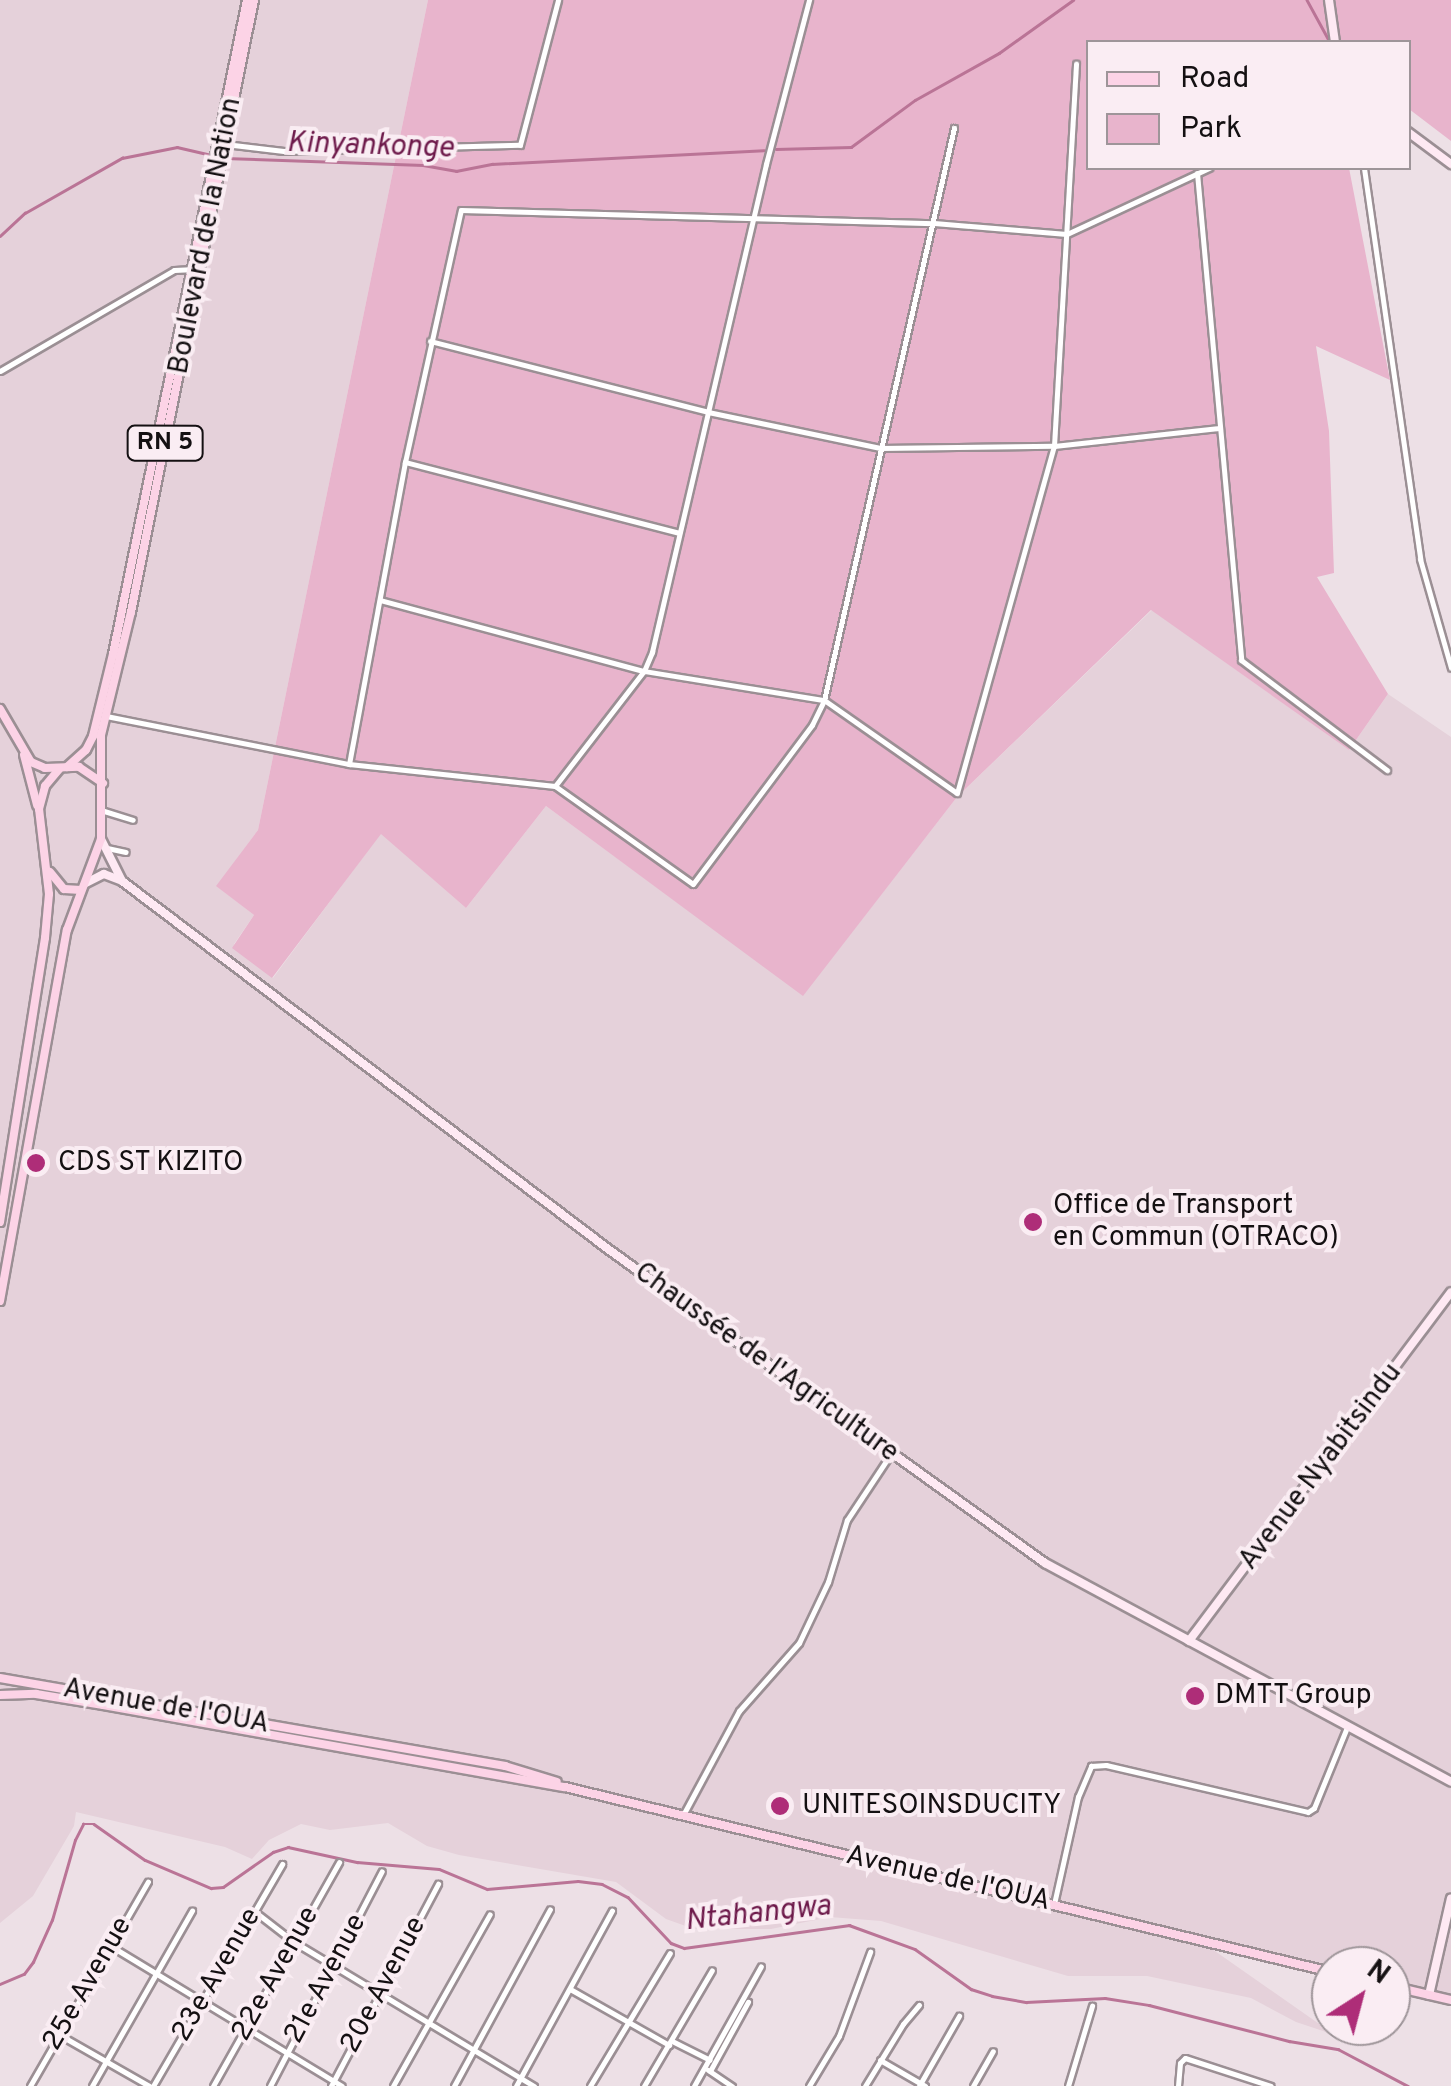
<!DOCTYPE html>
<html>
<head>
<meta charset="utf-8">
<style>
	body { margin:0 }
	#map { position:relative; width:1451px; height:2086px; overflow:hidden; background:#ede0e6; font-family:Overpass,sans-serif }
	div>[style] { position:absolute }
	.built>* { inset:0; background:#e5d1da }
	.green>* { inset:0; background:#e8b4cc }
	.stream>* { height:2.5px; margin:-1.25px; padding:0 1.25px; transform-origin:1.25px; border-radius:1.25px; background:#ba7496 }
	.roads { filter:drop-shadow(2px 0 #9b8f94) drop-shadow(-2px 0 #9b8f94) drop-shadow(0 2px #9b8f94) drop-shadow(0 -2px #9b8f94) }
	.street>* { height:5px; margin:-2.5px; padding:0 2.5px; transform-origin:2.5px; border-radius:2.5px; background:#fff }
	.secondary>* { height:8px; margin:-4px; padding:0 4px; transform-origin:4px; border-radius:4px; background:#fee9f3 }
	.primary>* { height:8px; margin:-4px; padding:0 4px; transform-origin:4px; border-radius:4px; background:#fcd3e6 }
	.dots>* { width:28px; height:28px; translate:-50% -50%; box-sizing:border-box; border:5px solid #faedf3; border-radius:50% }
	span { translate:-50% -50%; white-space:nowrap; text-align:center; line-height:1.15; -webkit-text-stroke:8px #faedf3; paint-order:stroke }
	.shield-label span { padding:2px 8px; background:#faedf3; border:2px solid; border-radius:8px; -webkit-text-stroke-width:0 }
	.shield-label { font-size:25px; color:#141012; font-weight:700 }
	.street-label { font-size:28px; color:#141012 }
	.poi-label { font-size:28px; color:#141012 }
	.left { translate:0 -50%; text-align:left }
	.water-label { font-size:30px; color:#6d194a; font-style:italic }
	.legend { position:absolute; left:1086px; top:40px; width:325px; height:130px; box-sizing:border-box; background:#faedf3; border:2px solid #9e9599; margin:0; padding:12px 18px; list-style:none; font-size:30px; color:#141012 }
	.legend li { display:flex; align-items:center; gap:20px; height:50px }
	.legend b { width:50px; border:2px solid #9e9599 }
	.north { position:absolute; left:1311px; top:1946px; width:100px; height:100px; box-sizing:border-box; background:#faedf3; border:2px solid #9e9599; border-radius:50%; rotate:36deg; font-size:28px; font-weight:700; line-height:40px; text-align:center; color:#141012 }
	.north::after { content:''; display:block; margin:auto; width:35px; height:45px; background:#ae2d78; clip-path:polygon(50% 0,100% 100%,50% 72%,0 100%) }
</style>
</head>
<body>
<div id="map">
	<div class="built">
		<div style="clip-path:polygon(0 0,428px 0,258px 830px,217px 886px,254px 915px,234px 944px,273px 978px,381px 833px,466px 908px,546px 806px,803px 995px,957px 797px,1152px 610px,1349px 750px,1388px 694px,1451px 737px,1451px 2000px,1391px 1986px,1391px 1966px,1331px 1966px,1331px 1972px,1202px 1942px,1335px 2035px,1296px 2022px,1251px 1998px,1147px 1976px,1068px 1976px,881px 1921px,830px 1917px,771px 1929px,694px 1929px,666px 1919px,616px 1882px,459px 1855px,427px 1846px,388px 1823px,330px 1830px,301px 1824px,269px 1840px,252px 1859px,225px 1847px,76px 1812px,74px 1826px,33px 1896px,0 1923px)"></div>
	</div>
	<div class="green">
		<div style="clip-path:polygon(428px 0,1451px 0,1451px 141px,1409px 109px,1408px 42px,1088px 42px,1088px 168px,1349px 168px,1390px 380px,1316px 346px,1329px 431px,1334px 573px,1317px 577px,1388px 694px,1349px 750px,1151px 610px,957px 797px,803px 996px,546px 806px,466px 908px,381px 834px,272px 978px,232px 948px,254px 915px,216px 886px,258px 830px)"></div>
	</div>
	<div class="stream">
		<div style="left:1307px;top:0;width:48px;rotate:61.3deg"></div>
		<div style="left:776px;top:149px;width:75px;rotate:-1.5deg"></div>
		<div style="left:851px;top:147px;width:79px;rotate:-36.3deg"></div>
		<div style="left:915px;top:100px;width:96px;rotate:-29.2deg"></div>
		<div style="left:999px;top:53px;width:91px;rotate:-35.6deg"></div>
		<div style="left:224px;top:158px;width:199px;rotate:2deg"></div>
		<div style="left:423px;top:165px;width:34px;rotate:10deg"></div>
		<div style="left:456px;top:171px;width:37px;rotate:-11deg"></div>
		<div style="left:492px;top:164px;width:272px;rotate:-2.9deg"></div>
		<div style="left:0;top:236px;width:34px;rotate:-43deg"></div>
		<div style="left:25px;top:213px;width:112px;rotate:-29.6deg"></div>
		<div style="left:122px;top:158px;width:56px;rotate:-11.3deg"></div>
		<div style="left:177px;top:147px;width:36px;rotate:13deg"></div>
		<div style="left:0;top:1984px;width:26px;rotate:-23deg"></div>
		<div style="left:24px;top:1974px;width:15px;rotate:-53deg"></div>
		<div style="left:33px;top:1962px;width:46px;rotate:-65.7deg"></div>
		<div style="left:52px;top:1920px;width:83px;rotate:-74deg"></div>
		<div style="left:75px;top:1840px;width:18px;rotate:-63deg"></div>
		<div style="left:83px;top:1824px;width:11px"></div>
		<div style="left:94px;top:1824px;width:62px;rotate:35.2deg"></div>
		<div style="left:145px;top:1860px;width:72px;rotate:23deg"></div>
		<div style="left:211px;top:1888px;width:12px;rotate:-5deg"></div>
		<div style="left:223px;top:1887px;width:61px;rotate:-35deg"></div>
		<div style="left:273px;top:1852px;width:16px;rotate:-18deg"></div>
		<div style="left:288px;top:1847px;width:71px;rotate:12.3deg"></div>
		<div style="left:357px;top:1862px;width:82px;rotate:4.9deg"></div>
		<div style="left:439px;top:1869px;width:52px;rotate:22.6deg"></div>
		<div style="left:487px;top:1889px;width:91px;rotate:-5deg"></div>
		<div style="left:578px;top:1881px;width:24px;rotate:7deg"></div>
		<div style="left:602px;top:1884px;width:29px;rotate:27deg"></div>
		<div style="left:628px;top:1897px;width:63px;rotate:46.9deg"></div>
		<div style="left:671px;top:1943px;width:14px;rotate:21deg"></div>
		<div style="left:684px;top:1948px;width:167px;rotate:-7.9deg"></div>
		<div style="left:849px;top:1925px;width:70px;rotate:20deg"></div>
		<div style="left:915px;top:1949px;width:69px;rotate:35.5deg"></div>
		<div style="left:971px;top:1989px;width:22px;rotate:18deg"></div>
		<div style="left:992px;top:1996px;width:35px;rotate:10deg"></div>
		<div style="left:1026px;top:2002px;width:79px;rotate:-2.9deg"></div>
		<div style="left:1105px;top:1998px;width:45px;rotate:9deg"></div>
		<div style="left:1149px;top:2005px;width:145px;rotate:14.4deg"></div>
		<div style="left:1289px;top:2041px;width:50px;rotate:9.3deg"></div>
		<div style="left:1338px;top:2049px;width:79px;rotate:27.9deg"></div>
	</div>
	<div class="roads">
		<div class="street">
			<div style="left:225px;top:144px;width:59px;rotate:6.8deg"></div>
			<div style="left:284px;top:151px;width:236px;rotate:-1.5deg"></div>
			<div style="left:520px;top:145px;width:150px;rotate:-75.3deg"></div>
			<div style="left:1364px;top:168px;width:395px;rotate:81.8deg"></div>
			<div style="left:1420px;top:559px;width:113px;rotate:74.1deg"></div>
			<div style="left:1197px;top:173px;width:489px;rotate:84.8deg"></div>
			<div style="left:1241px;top:660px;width:183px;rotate:37deg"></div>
			<div style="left:430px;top:341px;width:287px;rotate:14.3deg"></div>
			<div style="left:708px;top:412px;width:176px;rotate:11.8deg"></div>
			<div style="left:880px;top:448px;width:174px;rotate:-0.7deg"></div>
			<div style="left:1054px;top:446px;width:167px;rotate:-6.2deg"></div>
			<div style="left:0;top:371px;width:201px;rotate:-30.1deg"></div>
			<div style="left:174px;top:270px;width:21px;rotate:-3deg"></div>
			<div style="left:405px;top:462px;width:283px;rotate:14.5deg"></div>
			<div style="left:380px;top:600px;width:273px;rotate:15.1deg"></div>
			<div style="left:644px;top:671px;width:182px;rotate:9.2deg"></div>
			<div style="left:824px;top:700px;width:162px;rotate:35deg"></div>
			<div style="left:957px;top:793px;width:360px;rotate:-74.4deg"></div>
			<div style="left:1054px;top:446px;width:383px;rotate:-86.7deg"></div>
			<div style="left:106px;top:716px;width:248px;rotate:11.2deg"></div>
			<div style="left:349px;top:764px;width:207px;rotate:6.1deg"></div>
			<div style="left:555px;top:786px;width:169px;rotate:35.4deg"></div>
			<div style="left:693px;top:884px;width:199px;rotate:-53.2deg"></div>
			<div style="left:812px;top:725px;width:28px;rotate:-64deg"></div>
			<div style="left:824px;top:700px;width:587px;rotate:-77.2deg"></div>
			<div style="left:349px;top:764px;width:307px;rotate:-79.5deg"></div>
			<div style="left:405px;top:462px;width:258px;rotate:-77.5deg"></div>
			<div style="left:461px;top:210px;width:473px;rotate:1.6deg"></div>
			<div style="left:934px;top:223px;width:133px;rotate:4.7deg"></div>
			<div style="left:1067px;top:234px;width:157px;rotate:-24.9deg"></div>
			<div style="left:555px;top:786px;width:145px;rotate:-52.3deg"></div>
			<div style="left:644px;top:671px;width:21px;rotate:-67deg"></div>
			<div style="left:652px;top:652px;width:501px;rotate:-76.85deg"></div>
			<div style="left:766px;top:164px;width:170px;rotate:-75.3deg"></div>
			<div style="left:104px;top:811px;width:30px;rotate:17deg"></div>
			<div style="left:107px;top:848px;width:19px;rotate:12deg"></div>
			<div style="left:683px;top:1815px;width:118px;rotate:-61.7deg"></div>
			<div style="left:739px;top:1711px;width:91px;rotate:-48.6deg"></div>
			<div style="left:799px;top:1643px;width:68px;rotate:-64.6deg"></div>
			<div style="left:828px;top:1582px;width:65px;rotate:-73deg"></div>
			<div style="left:847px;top:1520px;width:78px;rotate:-56.5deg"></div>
			<div style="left:1054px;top:1904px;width:110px;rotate:-77.4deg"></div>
			<div style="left:1078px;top:1797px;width:34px;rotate:-67deg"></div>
			<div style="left:1091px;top:1766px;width:15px;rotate:-4deg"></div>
			<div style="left:1106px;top:1765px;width:207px;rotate:13.1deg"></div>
			<div style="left:1308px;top:1812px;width:7px;rotate:-34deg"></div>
			<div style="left:1314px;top:1808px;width:87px;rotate:-67.8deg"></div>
			<div style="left:254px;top:1911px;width:51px;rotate:37.8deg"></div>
			<div style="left:294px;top:1942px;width:280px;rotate:31deg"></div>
			<div style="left:109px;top:1945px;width:272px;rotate:31.2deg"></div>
			<div style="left:570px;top:1989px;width:114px;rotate:29.5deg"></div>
			<div style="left:58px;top:2034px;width:105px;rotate:29.7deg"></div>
			<div style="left:672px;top:2041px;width:42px;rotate:26.6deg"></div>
			<div style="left:880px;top:2060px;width:52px;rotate:30deg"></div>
			<div style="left:708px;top:2070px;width:29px;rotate:34deg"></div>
			<div style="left:710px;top:2071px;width:79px;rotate:-61.2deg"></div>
			<div style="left:30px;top:2086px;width:236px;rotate:-60deg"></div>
			<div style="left:92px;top:2086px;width:202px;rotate:-60.3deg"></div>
			<div style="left:153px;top:2086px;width:257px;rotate:-59.8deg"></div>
			<div style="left:213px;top:2086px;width:257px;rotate:-60.6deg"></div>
			<div style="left:270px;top:2086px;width:242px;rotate:-62.5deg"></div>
			<div style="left:331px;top:2086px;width:229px;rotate:-62.1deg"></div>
			<div style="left:393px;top:2086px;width:197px;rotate:-60.6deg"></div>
			<div style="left:454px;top:2086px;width:201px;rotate:-61.5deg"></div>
			<div style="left:516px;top:2086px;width:200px;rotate:-61.3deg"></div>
			<div style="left:590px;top:2086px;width:155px;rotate:-59deg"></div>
			<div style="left:644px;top:2086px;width:134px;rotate:-59.6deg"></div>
			<div style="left:694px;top:2086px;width:137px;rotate:-60.8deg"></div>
			<div style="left:809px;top:2086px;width:58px;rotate:-59deg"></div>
			<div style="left:839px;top:2036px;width:90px;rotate:-69.7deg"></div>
			<div style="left:865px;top:2086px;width:73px;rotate:-58.5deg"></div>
			<div style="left:903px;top:2024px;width:25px;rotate:-50deg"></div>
			<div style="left:919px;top:2086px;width:81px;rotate:-60.3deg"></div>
			<div style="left:973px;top:2086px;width:40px;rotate:-60.3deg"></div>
			<div style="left:1068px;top:2086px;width:84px;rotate:-73.3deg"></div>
			<div style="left:1178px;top:2086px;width:23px;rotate:-85deg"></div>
			<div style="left:1180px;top:2063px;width:7px;rotate:-45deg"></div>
			<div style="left:1185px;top:2058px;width:90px;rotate:18deg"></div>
		</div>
		<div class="secondary">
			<div style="left:1329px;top:0;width:42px;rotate:81.9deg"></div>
			<div style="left:1408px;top:132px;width:54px;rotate:36.7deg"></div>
			<div style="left:101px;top:839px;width:47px;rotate:63.4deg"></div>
			<div style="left:86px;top:883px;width:20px;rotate:-27deg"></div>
			<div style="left:104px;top:874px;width:19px;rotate:21deg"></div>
			<div style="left:122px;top:881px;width:610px;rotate:37.13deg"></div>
			<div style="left:608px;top:1249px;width:538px;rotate:35.7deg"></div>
			<div style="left:1045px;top:1563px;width:461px;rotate:28.3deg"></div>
			<div style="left:1189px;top:1641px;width:436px;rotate:-53.1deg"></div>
			<div style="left:1429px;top:1995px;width:99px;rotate:-77.2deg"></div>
		</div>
		<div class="primary">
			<div style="left:0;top:709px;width:61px;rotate:59.7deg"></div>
			<div style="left:31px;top:762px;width:15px;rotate:23deg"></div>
			<div style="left:45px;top:768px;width:34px;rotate:-2deg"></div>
			<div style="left:79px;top:767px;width:29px;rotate:34deg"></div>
			<div style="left:24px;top:755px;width:52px;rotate:75.4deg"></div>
			<div style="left:67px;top:767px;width:25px;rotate:-42deg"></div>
			<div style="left:86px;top:750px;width:16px;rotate:-63deg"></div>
			<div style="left:93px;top:736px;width:84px;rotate:-76.3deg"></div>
			<div style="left:113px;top:654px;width:668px;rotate:-78.42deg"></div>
			<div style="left:50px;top:872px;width:22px;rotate:51deg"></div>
			<div style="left:64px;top:889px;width:17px;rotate:3deg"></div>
			<div style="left:0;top:1222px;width:288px;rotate:-81deg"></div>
			<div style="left:45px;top:938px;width:44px;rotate:-84.8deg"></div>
			<div style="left:49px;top:894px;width:86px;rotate:-96.7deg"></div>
			<div style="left:39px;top:809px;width:24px;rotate:-75deg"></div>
			<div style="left:45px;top:786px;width:23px;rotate:-50deg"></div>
			<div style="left:0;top:1301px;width:377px;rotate:-79.8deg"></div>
			<div style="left:67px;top:930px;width:97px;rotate:-69.5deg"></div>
			<div style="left:101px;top:839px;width:104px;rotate:-90deg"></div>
			<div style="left:101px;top:735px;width:127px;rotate:-76.3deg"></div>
			<div style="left:131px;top:612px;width:624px;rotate:-78.64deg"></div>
			<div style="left:0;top:1678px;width:513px;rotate:9.88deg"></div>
			<div style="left:505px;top:1766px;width:54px;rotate:17.1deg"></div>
			<div style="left:0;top:1695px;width:36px;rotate:-2deg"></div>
			<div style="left:36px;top:1694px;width:68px;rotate:9.3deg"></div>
			<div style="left:103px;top:1705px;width:469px;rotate:10.1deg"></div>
			<div style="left:565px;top:1787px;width:788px;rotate:13.58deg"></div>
			<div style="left:1391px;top:1986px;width:62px;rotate:13.1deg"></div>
		</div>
	</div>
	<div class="dots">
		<div style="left:36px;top:1163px;background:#ae2d78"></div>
		<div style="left:1033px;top:1222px;background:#ae2d78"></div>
		<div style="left:1195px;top:1696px;background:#ae2d78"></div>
		<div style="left:780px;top:1806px;background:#ae2d78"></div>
	</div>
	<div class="shield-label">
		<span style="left:165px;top:443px">RN 5</span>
	</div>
	<div class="street-label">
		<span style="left:206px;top:236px;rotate:-79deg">Boulevard de la Nation</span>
		<span style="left:766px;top:1363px;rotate:36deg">Chaussée de l'Agriculture</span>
		<span style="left:1321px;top:1467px;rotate:-53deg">Avenue Nyabitsindu</span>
		<span style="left:166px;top:1707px;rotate:10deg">Avenue de l'OUA</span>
		<span style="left:948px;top:1879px;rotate:13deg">Avenue de l'OUA</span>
		<span style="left:276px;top:1974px;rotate:-61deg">22e Avenue</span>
		<span style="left:217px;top:1975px;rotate:-60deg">23e Avenue</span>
		<span style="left:326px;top:1979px;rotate:-62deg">21e Avenue</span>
		<span style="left:88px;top:1984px;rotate:-60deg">25e Avenue</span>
		<span style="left:384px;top:1985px;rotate:-62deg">20e Avenue</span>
	</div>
	<div class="poi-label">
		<span class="left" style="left:58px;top:1163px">CDS ST KIZITO</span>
		<span class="left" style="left:1053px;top:1222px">Office de Transport<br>en Commun (OTRACO)</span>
		<span class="left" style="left:1215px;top:1696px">DMTT Group</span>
		<span class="left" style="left:802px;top:1806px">UNITESOINSDUCITY</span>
	</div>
	<div class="water-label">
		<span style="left:370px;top:147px;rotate:2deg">Kinyankonge</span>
		<span style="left:758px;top:1915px;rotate:-6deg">Ntahangwa</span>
	</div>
	<ul class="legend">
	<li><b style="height:12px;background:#fcd3e6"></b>Road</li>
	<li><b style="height:28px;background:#e8b4cc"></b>Park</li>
	</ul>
	<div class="north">N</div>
</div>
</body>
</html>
